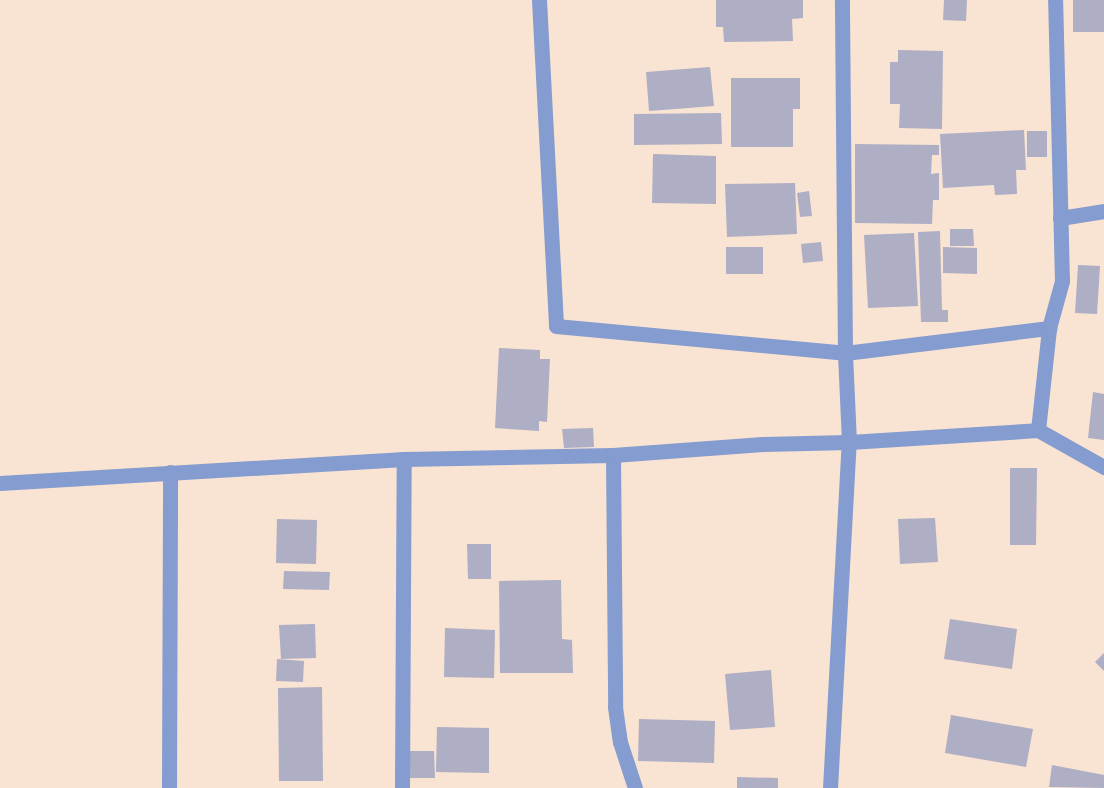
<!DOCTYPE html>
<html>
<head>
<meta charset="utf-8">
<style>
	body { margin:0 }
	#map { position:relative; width:1104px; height:788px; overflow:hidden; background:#f9e3d2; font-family:Raleway,sans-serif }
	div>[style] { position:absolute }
	.building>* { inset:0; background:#aeaec5 }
	.street>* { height:15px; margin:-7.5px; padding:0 7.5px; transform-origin:7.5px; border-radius:7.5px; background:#849ccf }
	span { translate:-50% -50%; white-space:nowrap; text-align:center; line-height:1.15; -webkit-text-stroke:5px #fcf3ec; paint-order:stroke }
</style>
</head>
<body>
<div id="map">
	<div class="building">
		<div style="clip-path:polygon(716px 0,803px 0,803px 18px,792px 19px,793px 41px,724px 42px,723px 27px,716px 27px)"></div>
		<div style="clip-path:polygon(944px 0,967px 0,966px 21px,943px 20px)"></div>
		<div style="clip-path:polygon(1073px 0,1104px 0,1104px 32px,1073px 32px)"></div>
		<div style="clip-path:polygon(898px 50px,943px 51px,942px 129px,899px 128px,900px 104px,890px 104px,890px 62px,898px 62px)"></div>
		<div style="clip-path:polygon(710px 67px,714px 106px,649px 111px,646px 72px)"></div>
		<div style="clip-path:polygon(731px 78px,800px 78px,800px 109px,793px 109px,793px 147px,731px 147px)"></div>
		<div style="clip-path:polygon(721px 113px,722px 144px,634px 145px,634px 114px)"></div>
		<div style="clip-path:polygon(1024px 130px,1026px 170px,1016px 170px,1017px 194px,995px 195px,994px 185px,943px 188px,940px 134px)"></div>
		<div style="clip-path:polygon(1027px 131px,1047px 131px,1047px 157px,1027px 157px)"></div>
		<div style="clip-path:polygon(855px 144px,939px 145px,939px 155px,932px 155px,931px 174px,939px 173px,939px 200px,933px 200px,932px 224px,855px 223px)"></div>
		<div style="clip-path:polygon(653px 154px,716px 156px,716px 204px,652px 203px)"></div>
		<div style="clip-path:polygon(795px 183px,797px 234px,727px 237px,725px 184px)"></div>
		<div style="clip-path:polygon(809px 191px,812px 216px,800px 217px,797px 193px)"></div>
		<div style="clip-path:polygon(950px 229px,973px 229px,974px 246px,950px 246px)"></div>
		<div style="clip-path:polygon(940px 231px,942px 310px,948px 310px,948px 322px,921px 322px,918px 232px)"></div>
		<div style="clip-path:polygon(914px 233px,918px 306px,868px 308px,864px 235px)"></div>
		<div style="clip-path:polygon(821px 242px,823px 261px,803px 263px,801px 244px)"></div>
		<div style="clip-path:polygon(726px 247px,763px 247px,763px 274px,726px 274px)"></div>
		<div style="clip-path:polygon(943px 247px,977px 248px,977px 274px,943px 273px)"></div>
		<div style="clip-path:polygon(1078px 265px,1100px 266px,1097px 314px,1075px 313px)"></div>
		<div style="clip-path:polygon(499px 348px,540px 350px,540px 359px,550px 359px,547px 422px,539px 421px,539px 431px,495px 428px)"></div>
		<div style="clip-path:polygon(1093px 392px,1104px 394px,1104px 440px,1088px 438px)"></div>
		<div style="clip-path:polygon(593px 428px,594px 447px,564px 448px,562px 429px)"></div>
		<div style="clip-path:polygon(1010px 468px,1037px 468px,1036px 545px,1010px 545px)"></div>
		<div style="clip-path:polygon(935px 518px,938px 562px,900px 564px,898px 519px)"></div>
		<div style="clip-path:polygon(277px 519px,317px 520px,316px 564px,276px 563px)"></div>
		<div style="clip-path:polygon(467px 544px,491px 544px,491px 579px,468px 579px)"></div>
		<div style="clip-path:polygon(284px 571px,330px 572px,329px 590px,283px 589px)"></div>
		<div style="clip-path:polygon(561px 580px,562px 639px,572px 640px,573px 673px,500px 673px,499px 581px)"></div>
		<div style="clip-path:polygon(950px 619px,1017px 629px,1012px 669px,944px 659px)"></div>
		<div style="clip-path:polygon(315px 624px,316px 658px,281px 659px,279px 625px)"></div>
		<div style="clip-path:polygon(445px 628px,495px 630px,494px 678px,444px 677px)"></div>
		<div style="clip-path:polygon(1104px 653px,1104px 671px,1095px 662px)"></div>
		<div style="clip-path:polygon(277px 659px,304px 661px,303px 682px,276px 681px)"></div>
		<div style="clip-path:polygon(771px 670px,775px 727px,730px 730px,725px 674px)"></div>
		<div style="clip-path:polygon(322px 687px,323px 781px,279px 781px,278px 688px)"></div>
		<div style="clip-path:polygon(951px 715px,1033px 729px,1026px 767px,945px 753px)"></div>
		<div style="clip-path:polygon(639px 719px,715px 721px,714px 763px,638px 761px)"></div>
		<div style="clip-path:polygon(437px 727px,489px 728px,489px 773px,436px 772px)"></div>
		<div style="clip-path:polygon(406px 751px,434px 751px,435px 778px,407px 778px)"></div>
		<div style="clip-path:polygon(1052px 765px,1104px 775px,1104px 788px,1049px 787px)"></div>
		<div style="clip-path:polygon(737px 777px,778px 778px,778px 788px,737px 788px)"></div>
	</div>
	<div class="street">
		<div style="left:539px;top:0;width:326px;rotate:87deg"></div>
		<div style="left:556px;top:326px;width:290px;rotate:5.3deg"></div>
		<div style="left:845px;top:353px;width:206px;rotate:-7deg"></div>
		<div style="left:1060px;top:218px;width:45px;rotate:-9deg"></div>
		<div style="left:1038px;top:430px;width:103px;rotate:-83.8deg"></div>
		<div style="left:1049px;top:328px;width:49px;rotate:-74.5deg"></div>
		<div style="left:1062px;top:281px;width:281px;rotate:-91.4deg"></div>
		<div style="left:613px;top:455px;width:252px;rotate:89.5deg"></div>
		<div style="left:615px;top:707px;width:35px;rotate:82deg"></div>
		<div style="left:620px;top:742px;width:48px;rotate:71.9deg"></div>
		<div style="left:0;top:483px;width:405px;rotate:-3.4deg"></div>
		<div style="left:404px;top:459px;width:209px;rotate:-1.1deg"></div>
		<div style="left:613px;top:455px;width:150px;rotate:-4.2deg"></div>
		<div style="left:763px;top:444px;width:86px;rotate:-1.3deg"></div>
		<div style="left:849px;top:442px;width:189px;rotate:-3.6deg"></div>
		<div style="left:1038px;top:430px;width:76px;rotate:29.3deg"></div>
		<div style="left:169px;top:788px;width:316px;rotate:-89.8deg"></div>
		<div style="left:402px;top:788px;width:329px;rotate:-89.7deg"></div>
		<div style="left:830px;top:788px;width:347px;rotate:-86.9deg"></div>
		<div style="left:849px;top:442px;width:89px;rotate:-92.6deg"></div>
		<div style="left:845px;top:353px;width:353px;rotate:-90.5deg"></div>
	</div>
</div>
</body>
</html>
